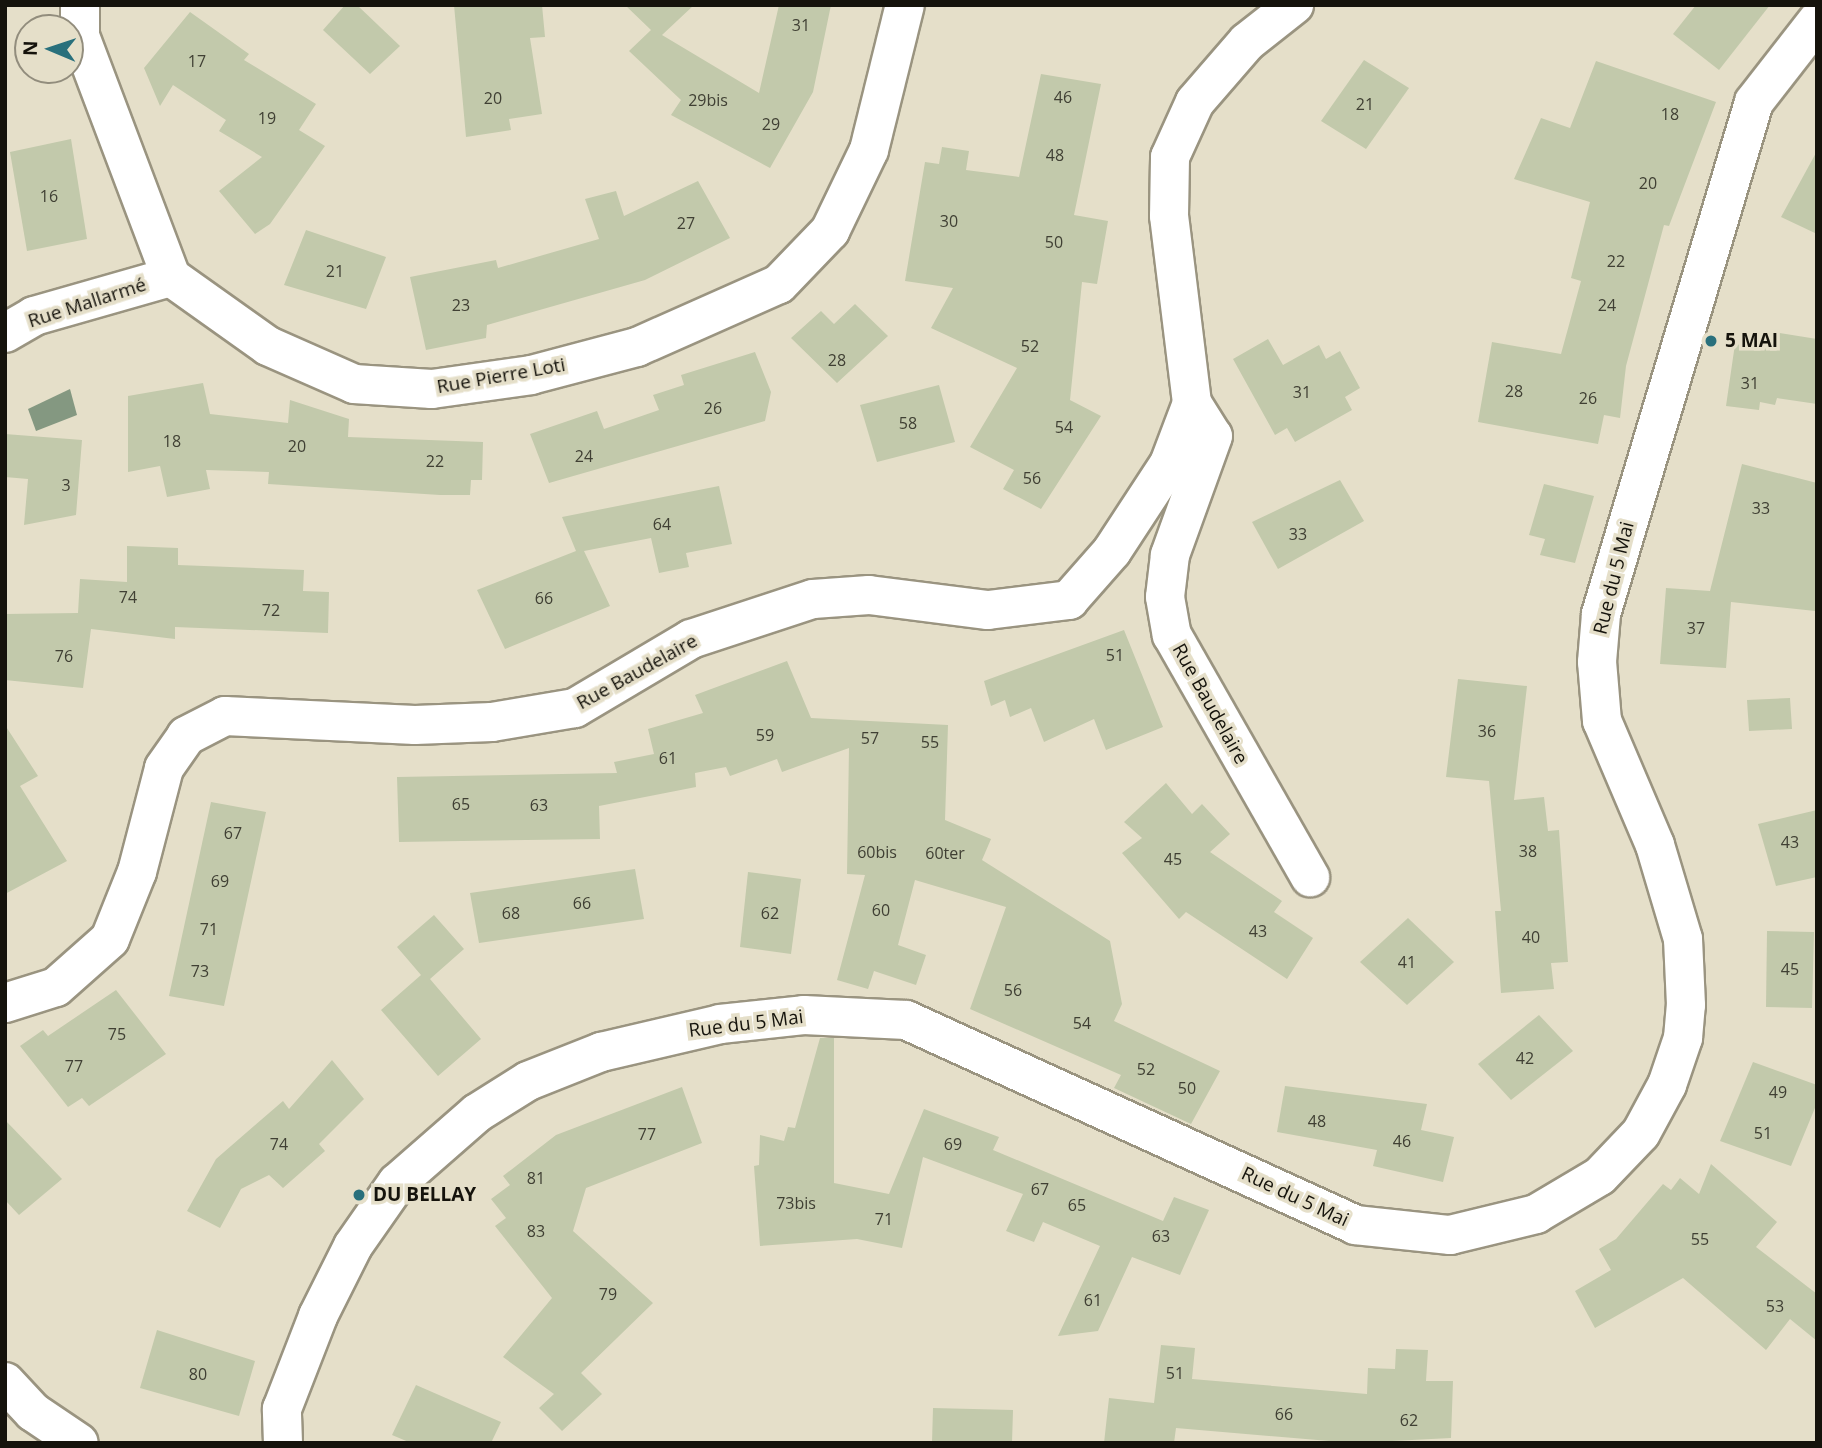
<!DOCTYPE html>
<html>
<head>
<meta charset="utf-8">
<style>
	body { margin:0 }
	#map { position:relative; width:1822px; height:1448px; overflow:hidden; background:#e5dfc9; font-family:"Open Sans",sans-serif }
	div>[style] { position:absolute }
	.water>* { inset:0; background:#849881 }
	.building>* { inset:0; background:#c2c9ab }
	.roads { filter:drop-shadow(2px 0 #9a9480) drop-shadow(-2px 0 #9a9480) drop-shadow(0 2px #9a9480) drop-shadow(0 -2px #9a9480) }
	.minor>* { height:38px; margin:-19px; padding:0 19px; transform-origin:19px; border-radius:19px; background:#fff }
	.tertiary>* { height:38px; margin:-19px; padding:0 19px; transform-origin:19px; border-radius:19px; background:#fff }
	.secondary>* { height:38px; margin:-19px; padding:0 19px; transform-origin:19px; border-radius:19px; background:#fff }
	.dots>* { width:19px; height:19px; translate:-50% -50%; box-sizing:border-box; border:4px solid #e5dfc9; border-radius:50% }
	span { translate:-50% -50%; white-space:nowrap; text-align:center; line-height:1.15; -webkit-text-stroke:7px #e5dfc9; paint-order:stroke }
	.number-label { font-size:16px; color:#404034 }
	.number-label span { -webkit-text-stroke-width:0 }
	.street-label { font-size:19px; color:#15130c }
	.poi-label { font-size:19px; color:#15130c; font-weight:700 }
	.left { translate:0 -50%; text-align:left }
	.frame { position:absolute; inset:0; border:7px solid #15130c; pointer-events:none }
	.north { position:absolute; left:14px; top:14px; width:70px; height:70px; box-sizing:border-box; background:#e5dfc9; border:2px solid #928d7d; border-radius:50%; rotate:272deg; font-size:19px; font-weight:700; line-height:28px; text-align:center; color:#15130c }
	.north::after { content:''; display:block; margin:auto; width:24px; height:32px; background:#29707c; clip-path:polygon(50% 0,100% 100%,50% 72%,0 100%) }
</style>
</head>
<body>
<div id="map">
	<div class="water">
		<div style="clip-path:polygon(70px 389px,77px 415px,36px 431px,28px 409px)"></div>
	</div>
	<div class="building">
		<div style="clip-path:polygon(345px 5px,357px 5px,400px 46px,370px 74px,323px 30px)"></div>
		<div style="clip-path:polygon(454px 5px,542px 5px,545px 37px,530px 38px,542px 114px,509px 119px,511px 130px,466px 137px)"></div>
		<div style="clip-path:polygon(625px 5px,694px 5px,662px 35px,759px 93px,779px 5px,831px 5px,813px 92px,770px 168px,671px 115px,681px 100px,629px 51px,651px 30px)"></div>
		<div style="clip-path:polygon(1696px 5px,1770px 5px,1719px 70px,1673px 34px)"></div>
		<div style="clip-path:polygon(190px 12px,249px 54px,244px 60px,316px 104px,299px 130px,325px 146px,270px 224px,255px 234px,219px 191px,262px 157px,219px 131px,226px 120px,173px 85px,160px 106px,144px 68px)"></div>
		<div style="clip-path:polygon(1364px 60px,1409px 88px,1366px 149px,1321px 121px)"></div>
		<div style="clip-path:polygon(1596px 61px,1716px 102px,1669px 226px,1664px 225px,1626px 366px,1620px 418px,1604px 415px,1598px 444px,1478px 422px,1492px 342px,1561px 354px,1581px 281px,1571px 278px,1590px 202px,1514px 179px,1541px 118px,1570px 128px)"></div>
		<div style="clip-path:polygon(1041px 74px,1101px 84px,1074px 215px,1108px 221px,1097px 284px,1082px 282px,1070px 400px,1101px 416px,1041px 509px,1003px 489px,1014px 470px,970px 447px,1017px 368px,931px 328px,953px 288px,905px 281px,925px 162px,939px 164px,942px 147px,969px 151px,966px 170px,1019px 177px)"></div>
		<div style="clip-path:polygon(71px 139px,87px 239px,27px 251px,10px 152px)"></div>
		<div style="clip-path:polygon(1817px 151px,1817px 234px,1781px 217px)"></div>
		<div style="clip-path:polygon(698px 181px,730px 238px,645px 280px,487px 325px,486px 338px,426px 350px,410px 277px,496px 260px,498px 268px,599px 239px,585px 199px,616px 191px,624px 216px)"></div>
		<div style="clip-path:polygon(306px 230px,386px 257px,366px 309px,284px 285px)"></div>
		<div style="clip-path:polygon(855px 304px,888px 336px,837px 383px,791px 338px,821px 311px,834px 324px)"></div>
		<div style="clip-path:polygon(1768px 331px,1817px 339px,1817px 404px,1777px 398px,1775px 405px,1760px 402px,1759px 410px,1726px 406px,1735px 344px,1765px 349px)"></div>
		<div style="clip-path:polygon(1268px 339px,1283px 365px,1319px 345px,1326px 359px,1340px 351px,1360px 388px,1345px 397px,1352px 410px,1295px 442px,1287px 428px,1275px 435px,1233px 359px)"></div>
		<div style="clip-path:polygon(755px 352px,771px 392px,765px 421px,549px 483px,530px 434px,597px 411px,604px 429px,659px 410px,653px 395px,684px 385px,681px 375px)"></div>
		<div style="clip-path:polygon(203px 383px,210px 414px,288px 423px,290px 400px,349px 419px,348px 437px,483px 442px,482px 480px,471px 480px,470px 495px,440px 495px,268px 484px,269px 472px,206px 470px,210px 489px,167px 497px,160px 466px,128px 472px,128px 396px)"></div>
		<div style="clip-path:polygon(939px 385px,955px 442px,877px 462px,860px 405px)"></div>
		<div style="clip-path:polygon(5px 434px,82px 440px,76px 515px,24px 525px,28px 479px,5px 477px)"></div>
		<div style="clip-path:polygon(1742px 464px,1817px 483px,1815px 611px,1731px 602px,1726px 668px,1660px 664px,1666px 588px,1710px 591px)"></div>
		<div style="clip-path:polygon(1340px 480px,1364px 521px,1278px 569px,1252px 522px)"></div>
		<div style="clip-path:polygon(1544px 484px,1594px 496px,1575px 563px,1540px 555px,1545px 539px,1529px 535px)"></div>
		<div style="clip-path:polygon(719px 486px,732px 544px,686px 553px,689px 567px,659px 573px,651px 538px,584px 551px,610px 606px,505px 649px,477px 590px,576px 551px,562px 517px)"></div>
		<div style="clip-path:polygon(127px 546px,178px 548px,178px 565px,304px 570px,303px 591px,329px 592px,328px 633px,175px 627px,175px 639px,91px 629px,83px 688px,5px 680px,5px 614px,78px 613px,80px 579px,127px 582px)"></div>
		<div style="clip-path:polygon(1124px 630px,1163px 727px,1106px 750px,1094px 719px,1044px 742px,1031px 708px,1010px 717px,1005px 700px,991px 706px,984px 681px)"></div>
		<div style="clip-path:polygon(787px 661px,811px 718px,948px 725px,945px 820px,991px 839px,982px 860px,1110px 941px,1122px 1004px,1114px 1021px,1220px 1071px,1191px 1124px,1114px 1088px,1121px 1075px,970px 1009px,1006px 907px,915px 880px,898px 945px,926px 955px,916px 985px,874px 971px,868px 989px,837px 980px,865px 875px,847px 874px,849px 748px,782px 772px,777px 759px,730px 776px,726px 767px,695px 773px,696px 787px,599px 806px,600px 839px,399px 842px,397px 777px,617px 773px,614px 762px,654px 754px,648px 729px,703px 713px,695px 695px)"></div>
		<div style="clip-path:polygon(1458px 679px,1527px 686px,1514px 800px,1544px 797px,1548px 831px,1559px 830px,1568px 962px,1551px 963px,1554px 989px,1501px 993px,1495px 911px,1501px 911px,1489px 781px,1446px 777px)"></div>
		<div style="clip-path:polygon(1790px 698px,1792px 729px,1749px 731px,1747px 700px)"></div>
		<div style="clip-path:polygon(5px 725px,38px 776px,20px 786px,67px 861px,5px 894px)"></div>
		<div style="clip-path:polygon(1166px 783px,1192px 814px,1202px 804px,1230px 834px,1210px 852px,1282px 901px,1274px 912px,1313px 938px,1287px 979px,1186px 912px,1179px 919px,1122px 853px,1142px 838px,1124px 822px)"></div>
		<div style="clip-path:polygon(211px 802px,266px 812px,224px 1006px,169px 996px)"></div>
		<div style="clip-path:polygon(1817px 810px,1817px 877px,1776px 886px,1758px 824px)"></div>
		<div style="clip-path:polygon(635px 869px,644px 919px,479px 943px,470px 893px)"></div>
		<div style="clip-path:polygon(748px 872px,801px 879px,791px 954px,740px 947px)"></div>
		<div style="clip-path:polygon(434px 915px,464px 949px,430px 979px,481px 1039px,438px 1076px,381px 1010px,421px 975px,397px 947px)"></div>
		<div style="clip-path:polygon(1408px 918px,1454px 962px,1407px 1005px,1360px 962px)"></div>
		<div style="clip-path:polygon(1767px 931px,1814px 932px,1812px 1008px,1766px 1007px)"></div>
		<div style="clip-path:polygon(116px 990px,166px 1054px,89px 1106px,82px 1098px,68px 1107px,20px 1046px,43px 1030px,48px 1036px)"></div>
		<div style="clip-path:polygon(1539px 1015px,1573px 1051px,1511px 1100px,1478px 1064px)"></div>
		<div style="clip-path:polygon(820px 1038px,834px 1038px,834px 1183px,889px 1194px,924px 1109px,999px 1137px,993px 1150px,1163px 1221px,1174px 1197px,1209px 1210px,1180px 1275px,1132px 1257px,1098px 1331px,1058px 1336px,1100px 1246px,1043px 1222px,1034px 1242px,1006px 1231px,1023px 1194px,923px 1157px,902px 1248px,857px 1239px,760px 1246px,754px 1166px,759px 1165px,760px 1135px,784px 1141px,788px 1127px,795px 1128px)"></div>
		<div style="clip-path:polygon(332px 1060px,364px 1099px,319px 1144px,325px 1151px,283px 1188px,269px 1175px,241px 1189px,220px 1228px,187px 1211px,216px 1159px,283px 1101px,289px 1109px)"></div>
		<div style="clip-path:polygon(1753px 1062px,1817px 1085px,1817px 1103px,1791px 1166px,1720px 1141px)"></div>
		<div style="clip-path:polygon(1285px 1086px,1427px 1104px,1421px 1130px,1454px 1137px,1443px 1182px,1373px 1166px,1377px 1150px,1277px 1132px)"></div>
		<div style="clip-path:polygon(682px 1087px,702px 1143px,586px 1188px,573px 1231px,653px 1303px,581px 1373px,602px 1394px,562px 1431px,539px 1408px,554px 1394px,503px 1357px,552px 1298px,495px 1226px,506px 1218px,491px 1199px,510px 1185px,503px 1176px,556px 1135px)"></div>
		<div style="clip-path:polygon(5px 1120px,62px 1179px,19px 1215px,5px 1200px)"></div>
		<div style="clip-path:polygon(1711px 1164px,1777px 1222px,1756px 1247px,1817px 1294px,1817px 1341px,1790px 1319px,1766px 1350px,1683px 1278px,1595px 1328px,1575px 1291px,1611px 1270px,1599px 1249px,1616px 1239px,1663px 1184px,1671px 1190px,1680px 1178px,1699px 1194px)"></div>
		<div style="clip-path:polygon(157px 1330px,255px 1361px,239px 1416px,140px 1388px)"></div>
		<div style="clip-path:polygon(1161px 1345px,1195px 1348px,1192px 1379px,1367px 1394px,1368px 1368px,1395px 1369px,1396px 1349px,1428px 1350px,1426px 1381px,1453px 1381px,1451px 1438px,1353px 1443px,1176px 1428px,1174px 1443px,1104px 1443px,1109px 1398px,1154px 1403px)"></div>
		<div style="clip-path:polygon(416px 1385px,501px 1422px,491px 1443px,411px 1443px,392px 1435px)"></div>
		<div style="clip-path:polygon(933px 1408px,1013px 1410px,1012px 1443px,932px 1443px)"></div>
	</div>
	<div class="roads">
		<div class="minor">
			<div style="left:80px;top:5px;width:31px;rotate:90deg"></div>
			<div style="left:80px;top:36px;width:258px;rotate:69.3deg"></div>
			<div style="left:171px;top:277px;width:119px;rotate:35.4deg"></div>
			<div style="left:268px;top:346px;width:94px;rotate:23.8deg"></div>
			<div style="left:354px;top:384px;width:78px;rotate:3.7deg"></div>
			<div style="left:432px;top:389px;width:100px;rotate:-8deg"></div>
			<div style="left:531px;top:375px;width:110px;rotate:-14.8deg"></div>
			<div style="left:637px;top:347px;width:155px;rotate:-23.9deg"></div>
			<div style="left:779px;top:284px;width:74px;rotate:-46.1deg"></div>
			<div style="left:830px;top:231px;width:90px;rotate:-64.3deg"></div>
			<div style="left:869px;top:150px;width:149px;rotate:-76.1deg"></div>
			<div style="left:5px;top:333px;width:34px;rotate:-30deg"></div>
			<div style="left:34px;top:316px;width:142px;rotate:-15.9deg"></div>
			<div style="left:1192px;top:403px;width:39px;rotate:58deg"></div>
			<div style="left:1213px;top:436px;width:127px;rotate:109.9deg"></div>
			<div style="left:1170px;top:555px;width:42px;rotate:96.8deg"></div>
			<div style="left:1165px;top:597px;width:39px;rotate:80deg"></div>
			<div style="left:1172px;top:635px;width:279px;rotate:60.3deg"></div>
			<div style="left:5px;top:1003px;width:53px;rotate:-17.4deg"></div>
			<div style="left:56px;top:987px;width:72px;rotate:-41.6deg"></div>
			<div style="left:110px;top:939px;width:72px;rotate:-68.1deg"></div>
			<div style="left:137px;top:872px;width:107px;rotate:-75.4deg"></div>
			<div style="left:164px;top:768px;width:39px;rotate:-55deg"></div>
			<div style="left:186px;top:736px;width:44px;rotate:-27.1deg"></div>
			<div style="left:225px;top:716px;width:190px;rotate:2.7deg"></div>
			<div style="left:415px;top:725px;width:77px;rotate:-2.2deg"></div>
			<div style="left:492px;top:722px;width:84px;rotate:-9.6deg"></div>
			<div style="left:575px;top:708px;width:135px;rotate:-30.7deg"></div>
			<div style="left:691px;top:639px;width:128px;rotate:-18.2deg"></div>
			<div style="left:813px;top:599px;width:56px;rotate:-4.1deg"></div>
			<div style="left:869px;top:595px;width:120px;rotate:7.2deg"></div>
			<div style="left:988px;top:610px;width:82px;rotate:-7deg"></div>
			<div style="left:1069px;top:600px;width:65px;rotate:-48.7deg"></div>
			<div style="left:1112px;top:551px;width:104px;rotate:-56.8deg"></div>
			<div style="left:1169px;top:464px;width:65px;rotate:-69.3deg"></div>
			<div style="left:1192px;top:403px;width:188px;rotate:-97deg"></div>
			<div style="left:1169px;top:216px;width:59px;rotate:-89deg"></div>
			<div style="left:1170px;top:157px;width:60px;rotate:-65.6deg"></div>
			<div style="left:1195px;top:102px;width:79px;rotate:-49.1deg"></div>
			<div style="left:1247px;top:42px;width:60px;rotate:-38.2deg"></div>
		</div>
		<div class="tertiary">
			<div style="left:5px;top:1382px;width:41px;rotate:47deg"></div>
			<div style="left:33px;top:1412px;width:55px;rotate:34deg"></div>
		</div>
		<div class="secondary">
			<div style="left:283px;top:1443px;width:34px;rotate:-92deg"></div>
			<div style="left:282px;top:1409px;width:100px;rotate:-68.8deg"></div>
			<div style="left:318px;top:1316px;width:78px;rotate:-63.4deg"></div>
			<div style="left:353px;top:1246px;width:77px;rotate:-55.1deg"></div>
			<div style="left:397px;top:1183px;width:106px;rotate:-41.2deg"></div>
			<div style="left:477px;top:1113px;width:60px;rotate:-32.1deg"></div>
			<div style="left:528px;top:1081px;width:79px;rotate:-21.7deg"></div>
			<div style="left:601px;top:1052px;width:122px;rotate:-13.2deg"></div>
			<div style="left:720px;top:1024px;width:84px;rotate:-6.1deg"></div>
			<div style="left:804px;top:1015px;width:102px;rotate:2.8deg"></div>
			<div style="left:906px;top:1020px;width:494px;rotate:24.5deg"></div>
			<div style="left:1355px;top:1225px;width:96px;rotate:6deg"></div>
			<div style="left:1450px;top:1235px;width:89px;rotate:-13.7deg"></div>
			<div style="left:1536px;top:1214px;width:74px;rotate:-30.7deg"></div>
			<div style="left:1600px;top:1176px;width:59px;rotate:-46.4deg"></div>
			<div style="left:1641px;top:1133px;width:55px;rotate:-61.6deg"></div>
			<div style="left:1667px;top:1085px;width:50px;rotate:-71.2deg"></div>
			<div style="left:1683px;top:1038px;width:33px;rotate:-85deg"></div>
			<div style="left:1686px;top:1005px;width:66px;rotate:-92.6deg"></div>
			<div style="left:1683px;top:939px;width:98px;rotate:-106.6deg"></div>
			<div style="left:1655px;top:845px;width:135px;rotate:-113.1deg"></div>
			<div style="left:1602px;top:721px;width:59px;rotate:-94.8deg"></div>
			<div style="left:1597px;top:662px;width:48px;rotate:-85.2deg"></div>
			<div style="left:1601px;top:614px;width:534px;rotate:-73.36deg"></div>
			<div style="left:1754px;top:102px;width:103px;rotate:-52.1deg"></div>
		</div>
	</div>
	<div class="dots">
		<div style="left:1711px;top:341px;background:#29707c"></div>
		<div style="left:359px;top:1195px;background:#29707c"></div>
	</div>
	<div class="number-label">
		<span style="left:801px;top:25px">31</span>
		<span style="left:197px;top:61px">17</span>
		<span style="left:1063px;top:97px">46</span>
		<span style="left:493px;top:98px">20</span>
		<span style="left:708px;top:100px">29bis</span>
		<span style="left:1365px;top:104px">21</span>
		<span style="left:1670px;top:114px">18</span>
		<span style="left:267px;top:118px">19</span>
		<span style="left:771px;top:124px">29</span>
		<span style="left:1055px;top:155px">48</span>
		<span style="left:1648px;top:183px">20</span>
		<span style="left:49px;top:196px">16</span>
		<span style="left:949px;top:221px">30</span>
		<span style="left:686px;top:223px">27</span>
		<span style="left:1054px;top:242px">50</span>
		<span style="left:1616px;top:261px">22</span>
		<span style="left:335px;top:271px">21</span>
		<span style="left:461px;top:305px">23</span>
		<span style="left:1607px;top:305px">24</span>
		<span style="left:1030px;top:346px">52</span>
		<span style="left:837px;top:360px">28</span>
		<span style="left:1750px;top:383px">31</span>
		<span style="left:1514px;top:391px">28</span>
		<span style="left:1302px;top:392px">31</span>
		<span style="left:1588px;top:398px">26</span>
		<span style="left:713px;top:408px">26</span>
		<span style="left:908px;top:423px">58</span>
		<span style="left:1064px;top:427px">54</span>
		<span style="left:172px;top:441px">18</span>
		<span style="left:297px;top:446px">20</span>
		<span style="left:584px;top:456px">24</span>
		<span style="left:435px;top:461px">22</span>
		<span style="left:1032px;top:478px">56</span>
		<span style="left:66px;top:485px">3</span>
		<span style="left:1761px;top:508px">33</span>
		<span style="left:662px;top:524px">64</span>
		<span style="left:1298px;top:534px">33</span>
		<span style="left:128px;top:597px">74</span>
		<span style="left:544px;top:598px">66</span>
		<span style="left:271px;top:610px">72</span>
		<span style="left:1696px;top:628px">37</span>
		<span style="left:1115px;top:655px">51</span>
		<span style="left:64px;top:656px">76</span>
		<span style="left:1487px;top:731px">36</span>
		<span style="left:765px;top:735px">59</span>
		<span style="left:870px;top:738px">57</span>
		<span style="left:930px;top:742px">55</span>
		<span style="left:668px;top:758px">61</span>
		<span style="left:461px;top:804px">65</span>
		<span style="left:539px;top:805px">63</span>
		<span style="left:233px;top:833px">67</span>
		<span style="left:1790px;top:842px">43</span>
		<span style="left:1528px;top:851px">38</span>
		<span style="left:877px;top:852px">60bis</span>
		<span style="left:945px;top:853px">60ter</span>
		<span style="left:1173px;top:859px">45</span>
		<span style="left:220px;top:881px">69</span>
		<span style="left:582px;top:903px">66</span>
		<span style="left:881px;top:910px">60</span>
		<span style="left:511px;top:913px">68</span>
		<span style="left:770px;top:913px">62</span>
		<span style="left:209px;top:929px">71</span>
		<span style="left:1258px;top:931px">43</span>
		<span style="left:1531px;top:937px">40</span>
		<span style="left:1407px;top:962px">41</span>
		<span style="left:1790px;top:969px">45</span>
		<span style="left:200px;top:971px">73</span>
		<span style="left:1013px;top:990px">56</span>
		<span style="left:1082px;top:1023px">54</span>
		<span style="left:117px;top:1034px">75</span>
		<span style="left:1525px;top:1058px">42</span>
		<span style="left:74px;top:1066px">77</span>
		<span style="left:1146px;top:1069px">52</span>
		<span style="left:1187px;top:1088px">50</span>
		<span style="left:1778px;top:1092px">49</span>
		<span style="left:1317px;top:1121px">48</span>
		<span style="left:1763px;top:1133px">51</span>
		<span style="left:647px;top:1134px">77</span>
		<span style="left:1402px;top:1141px">46</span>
		<span style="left:279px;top:1144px">74</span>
		<span style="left:953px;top:1144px">69</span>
		<span style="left:536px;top:1178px">81</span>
		<span style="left:1040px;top:1189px">67</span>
		<span style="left:796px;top:1203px">73bis</span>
		<span style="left:1077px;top:1205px">65</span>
		<span style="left:884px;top:1219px">71</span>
		<span style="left:536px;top:1231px">83</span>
		<span style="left:1161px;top:1236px">63</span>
		<span style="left:1700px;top:1239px">55</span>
		<span style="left:608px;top:1294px">79</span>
		<span style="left:1093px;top:1300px">61</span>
		<span style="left:1775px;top:1306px">53</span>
		<span style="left:1175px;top:1373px">51</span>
		<span style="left:198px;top:1374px">80</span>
		<span style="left:1284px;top:1414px">66</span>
		<span style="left:1409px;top:1420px">62</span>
	</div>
	<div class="street-label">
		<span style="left:87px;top:303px;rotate:-18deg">Rue Mallarmé</span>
		<span style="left:501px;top:376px;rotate:-10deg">Rue Pierre Loti</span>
		<span style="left:1614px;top:578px;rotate:-76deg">Rue du 5 Mai</span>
		<span style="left:637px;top:672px;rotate:-29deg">Rue Baudelaire</span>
		<span style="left:1210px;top:704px;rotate:61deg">Rue Baudelaire</span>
		<span style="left:746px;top:1024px;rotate:-7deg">Rue du 5 Mai</span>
		<span style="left:1295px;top:1197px;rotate:25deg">Rue du 5 Mai</span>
	</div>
	<div class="poi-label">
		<span class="left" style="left:1725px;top:341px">5 MAI</span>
		<span class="left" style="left:373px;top:1195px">DU BELLAY</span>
	</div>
	<div class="frame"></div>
	<div class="north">N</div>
</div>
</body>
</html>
